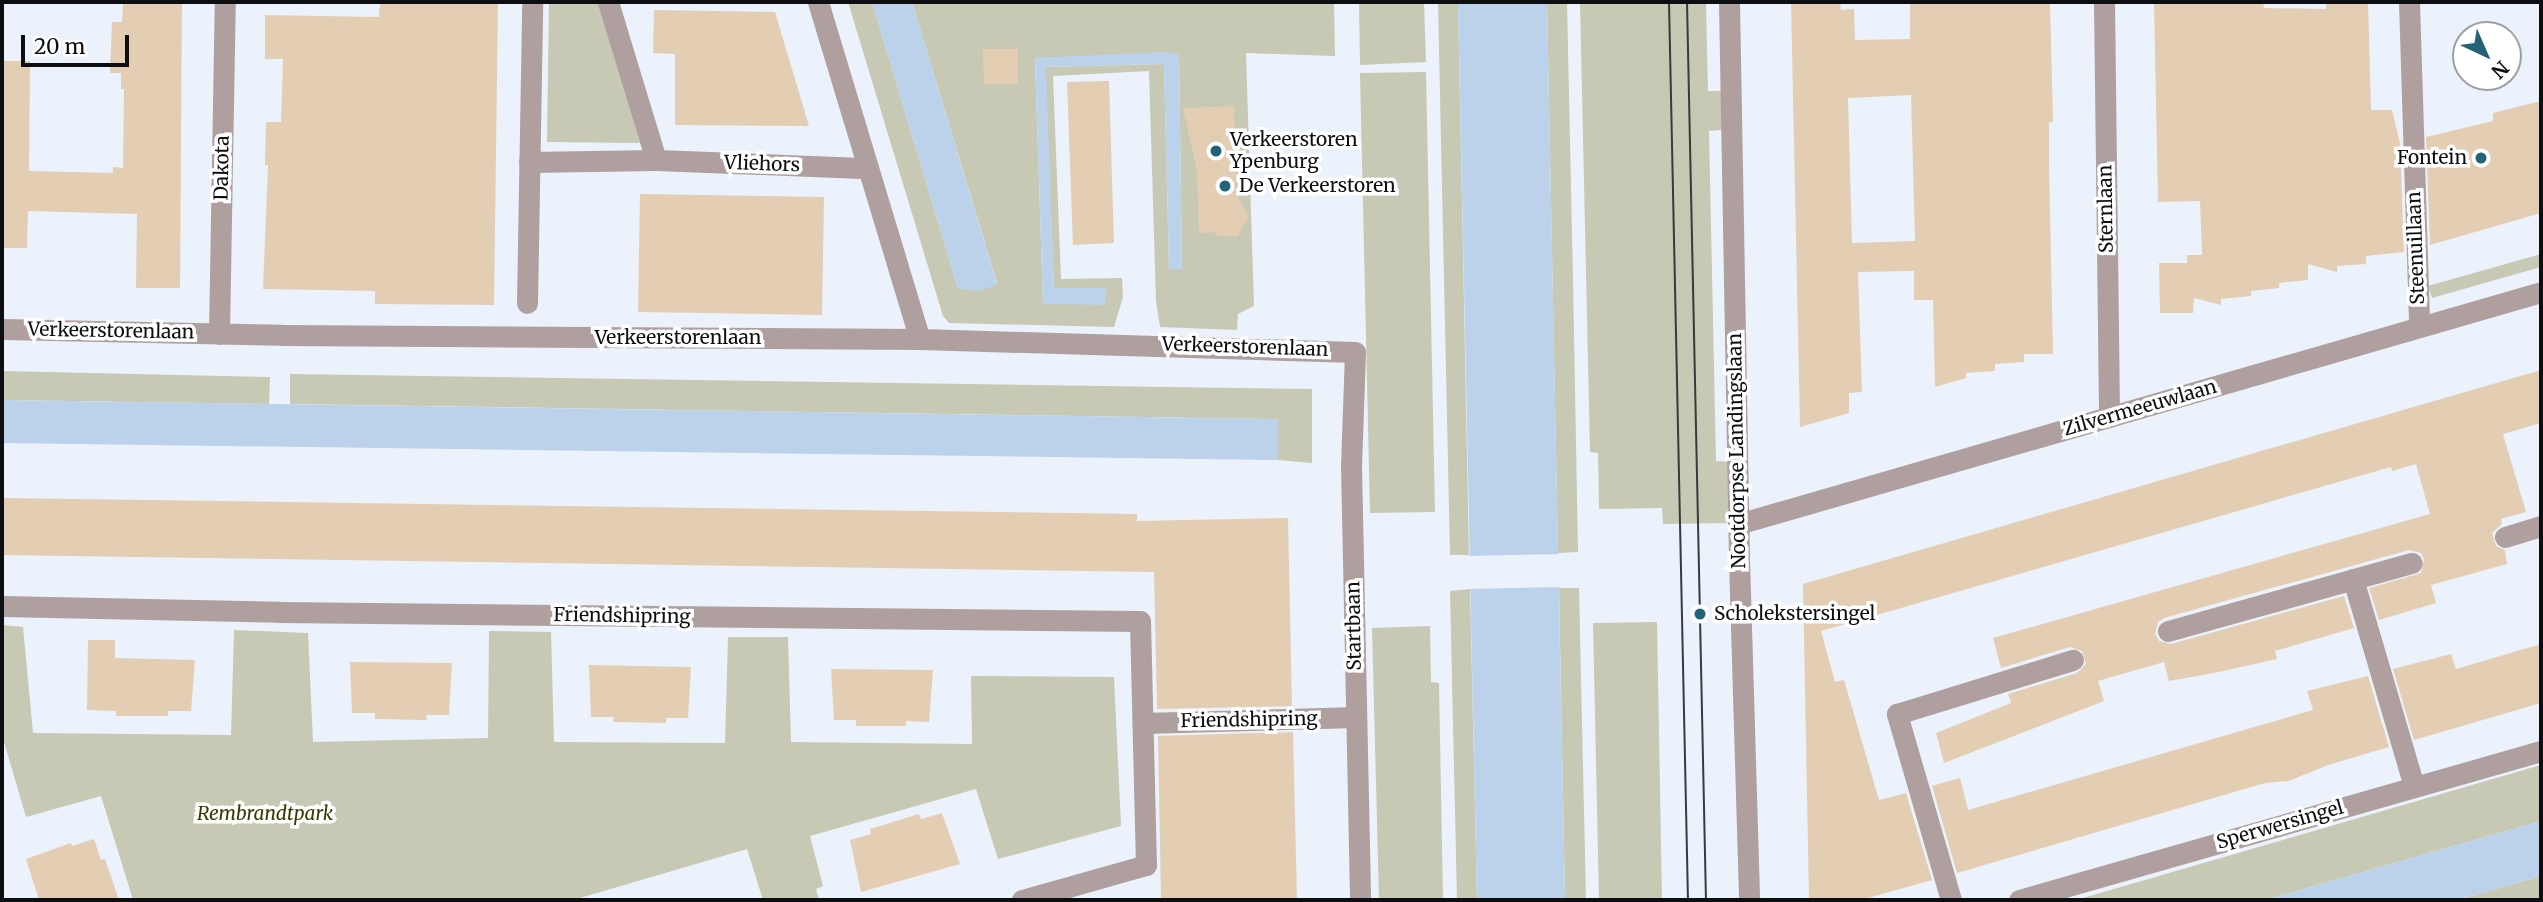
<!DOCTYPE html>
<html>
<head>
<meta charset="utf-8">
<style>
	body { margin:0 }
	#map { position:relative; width:2543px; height:902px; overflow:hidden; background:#ebf2fb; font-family:Merriweather,serif }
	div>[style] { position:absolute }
	.green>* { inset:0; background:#c7c9b4 }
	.water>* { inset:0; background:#bbd2ea }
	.pier>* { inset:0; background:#ebf2fb }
	.building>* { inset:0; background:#e3ceb4 }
	.minor>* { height:21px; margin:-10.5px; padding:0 10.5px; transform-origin:10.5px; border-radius:10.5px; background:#af9f9e }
	.tram>* { height:2px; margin:-1px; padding:0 1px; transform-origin:1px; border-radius:1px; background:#373a3e }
	.dots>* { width:19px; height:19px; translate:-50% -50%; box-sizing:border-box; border:4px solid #fff; border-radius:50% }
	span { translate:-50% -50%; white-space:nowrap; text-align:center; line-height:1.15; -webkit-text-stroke:7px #fff; paint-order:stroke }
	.poi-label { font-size:19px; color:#0c0e11 }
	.left { translate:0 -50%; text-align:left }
	.right { translate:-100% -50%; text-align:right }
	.street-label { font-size:19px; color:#0c0e11 }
	.park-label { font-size:19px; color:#383900; font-style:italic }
	.frame { position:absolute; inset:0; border:4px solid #0c0e11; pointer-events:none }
	.north { position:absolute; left:2452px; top:21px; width:70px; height:70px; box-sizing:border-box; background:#fff; border:2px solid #9e9fa0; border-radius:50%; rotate:136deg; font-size:19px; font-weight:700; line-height:28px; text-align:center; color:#0c0e11 }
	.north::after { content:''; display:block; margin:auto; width:24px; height:32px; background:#236378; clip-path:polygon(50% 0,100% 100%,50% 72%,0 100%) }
	.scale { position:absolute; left:21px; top:35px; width:108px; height:32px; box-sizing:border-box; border:4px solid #0c0e11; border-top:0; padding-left:9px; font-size:21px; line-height:24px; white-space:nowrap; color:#0c0e11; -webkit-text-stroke:5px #fff; paint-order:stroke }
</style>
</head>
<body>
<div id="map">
	<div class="green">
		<div style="clip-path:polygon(549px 2px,599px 2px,640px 143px,547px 142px)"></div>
		<div style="clip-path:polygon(evenodd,848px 2px,872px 2px,958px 289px,997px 283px,912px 2px,1334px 2px,1335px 56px,1246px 53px,1254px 306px,1238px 314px,1237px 330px,1160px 327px,1156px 301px,1149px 71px,1053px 76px,1061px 279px,1122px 278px,1123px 297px,1114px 327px,949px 323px,943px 316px,848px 2px,1179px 54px,1182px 269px,1169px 268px,1164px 64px,1045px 67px,1054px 288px,1106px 288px,1043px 304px,1035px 58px,1179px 54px)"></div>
		<div style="clip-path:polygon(1359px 2px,1424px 2px,1426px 62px,1360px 65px)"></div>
		<div style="clip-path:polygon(1438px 2px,1458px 2px,1469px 555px,1450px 555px)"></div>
		<div style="clip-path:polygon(1547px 2px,1567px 2px,1573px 280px,1578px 552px,1558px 553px)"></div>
		<div style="clip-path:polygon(1580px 2px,1706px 2px,1708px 91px,1721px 91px,1722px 130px,1709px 131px,1716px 461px,1729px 462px,1730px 523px,1663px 524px,1662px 508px,1599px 509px,1598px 453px,1590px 452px)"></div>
		<div style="clip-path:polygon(1426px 72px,1435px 512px,1370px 513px,1360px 73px)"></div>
		<div style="clip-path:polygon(2541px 254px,2541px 267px,2432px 298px,2428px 286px)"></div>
		<div style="clip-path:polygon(2px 371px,270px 377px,269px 404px,2px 400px)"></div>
		<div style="clip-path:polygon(290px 374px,1312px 389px,1312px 463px,1278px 460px,1277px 419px,290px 404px)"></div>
		<div style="clip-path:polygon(1559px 588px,1579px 588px,1586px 900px,1565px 900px)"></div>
		<div style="clip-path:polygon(1470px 589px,1477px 900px,1457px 900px,1450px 591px)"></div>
		<div style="clip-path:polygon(1657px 622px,1662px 900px,1599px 900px,1593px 623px)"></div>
		<div style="clip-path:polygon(2px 625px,23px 627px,33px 733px,231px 735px,234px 630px,308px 633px,313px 742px,488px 738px,489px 631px,551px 632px,554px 742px,725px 743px,728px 637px,788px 637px,791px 742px,972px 744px,971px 676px,1114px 677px,1121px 826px,998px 859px,976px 789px,810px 836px,823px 886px,816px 889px,819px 900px,763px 900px,747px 849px,573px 900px,133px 900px,101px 796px,26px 817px,2px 735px)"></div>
		<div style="clip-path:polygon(1430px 626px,1431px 682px,1439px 683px,1443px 900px,1379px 900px,1372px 628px)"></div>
		<div style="clip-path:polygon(2541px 765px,2541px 821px,2265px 900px,2076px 900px)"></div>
		<div style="clip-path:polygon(2541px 876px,2541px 900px,2457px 900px)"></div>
	</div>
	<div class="water">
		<div style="clip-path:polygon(872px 2px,912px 2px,997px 284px,981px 291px,958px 289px)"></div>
		<div style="clip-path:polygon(1458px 2px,1547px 2px,1565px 900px,1477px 900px)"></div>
		<div style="clip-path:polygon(1163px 52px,1179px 54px,1182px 269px,1169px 269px,1164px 64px,1046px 67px,1054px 288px,1106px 288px,1105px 305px,1043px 304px,1035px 58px)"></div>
		<div style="clip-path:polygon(2px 400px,1278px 419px,1278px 460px,2px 443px)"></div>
		<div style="clip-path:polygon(2541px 821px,2541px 876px,2457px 900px,2265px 900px)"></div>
	</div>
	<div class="pier">
		<div style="clip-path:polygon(1562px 554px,1562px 587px,1466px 589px,1465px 556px)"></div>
	</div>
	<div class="building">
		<div style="clip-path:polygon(123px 2px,182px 2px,180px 288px,136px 288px,137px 214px,28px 211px,27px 248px,2px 248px,2px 61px,30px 61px,29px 171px,113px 173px,113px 167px,123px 168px,124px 89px,121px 89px,121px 73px,110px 73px,112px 22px,122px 22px)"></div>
		<div style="clip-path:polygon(380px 2px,498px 2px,494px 305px,375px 304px,375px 291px,263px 289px,268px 165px,265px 165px,266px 122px,281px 122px,283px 59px,265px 59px,265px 15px,379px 17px)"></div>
		<div style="clip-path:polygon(evenodd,1791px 2px,1840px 2px,1841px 10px,1854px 9px,1855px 40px,1910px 39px,1910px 2px,2050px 2px,2053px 122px,2049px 122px,2049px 164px,2053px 354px,2024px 354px,2024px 362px,1995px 364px,1995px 371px,1966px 373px,1966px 378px,1935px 387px,1933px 300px,1914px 300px,1914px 271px,1858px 272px,1862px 392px,1849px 393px,1849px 413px,1800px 427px,1791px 2px,1911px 95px,1915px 241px,1852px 243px,1848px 98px,1911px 95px)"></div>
		<div style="clip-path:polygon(2154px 2px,2263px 2px,2264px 8px,2326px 9px,2326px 2px,2368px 2px,2371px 110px,2392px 110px,2400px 143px,2404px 252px,2366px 256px,2366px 264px,2337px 266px,2337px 272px,2308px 264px,2308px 280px,2279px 283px,2279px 288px,2251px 291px,2251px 296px,2221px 299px,2221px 305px,2194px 298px,2193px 313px,2160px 313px,2159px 263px,2187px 263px,2187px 255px,2202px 255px,2200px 201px,2158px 202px)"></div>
		<div style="clip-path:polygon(654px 10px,775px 12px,809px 126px,675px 125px,675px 54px,653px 53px)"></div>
		<div style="clip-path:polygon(983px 49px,1018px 49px,1018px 84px,984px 84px)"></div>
		<div style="clip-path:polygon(1109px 81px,1114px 243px,1073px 245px,1067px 82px)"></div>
		<div style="clip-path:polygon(2541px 101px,2541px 213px,2430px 245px,2426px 137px,2493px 121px,2493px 113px)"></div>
		<div style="clip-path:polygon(1234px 106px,1236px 194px,1249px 216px,1238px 236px,1217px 236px,1214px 232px,1199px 233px,1197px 171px,1183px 108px)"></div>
		<div style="clip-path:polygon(640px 194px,824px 197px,822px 315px,638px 312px)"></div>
		<div style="clip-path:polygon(2541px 370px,2541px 423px,2503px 434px,2526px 512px,2501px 519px,2502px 524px,2492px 533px,2496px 546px,2505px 550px,2507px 564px,2431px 585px,2436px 603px,2379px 620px,2369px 588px,2421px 573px,2424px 559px,2421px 553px,2409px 550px,2164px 618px,2158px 622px,2155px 634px,2159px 641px,2171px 644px,2344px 596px,2354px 628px,2275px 651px,2277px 659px,2214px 673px,2169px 681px,2164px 662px,2098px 681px,2104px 701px,1944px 763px,1936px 733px,2011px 703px,2008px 694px,2077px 673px,2086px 664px,2082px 651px,2070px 647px,2001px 668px,1993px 638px,2430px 514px,2416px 464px,2392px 471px,2391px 467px,2335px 483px,1821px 631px,1835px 682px,1844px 680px,1879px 800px,1906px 793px,1932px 880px,1861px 900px,1809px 900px,1803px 584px)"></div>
		<div style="clip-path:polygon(2px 498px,1137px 514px,1137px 521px,1288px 518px,1292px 706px,1157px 709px,1154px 572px,2px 555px)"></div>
		<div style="clip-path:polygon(88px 640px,115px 640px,115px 658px,195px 660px,191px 711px,168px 711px,168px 716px,116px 716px,116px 711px,87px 710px)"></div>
		<div style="clip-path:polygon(2541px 644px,2541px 703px,2414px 740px,2393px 669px,2451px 654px,2456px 669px)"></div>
		<div style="clip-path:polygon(350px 662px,452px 663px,449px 715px,426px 715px,427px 720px,375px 719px,375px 713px,352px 713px)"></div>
		<div style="clip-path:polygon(589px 665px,691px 667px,688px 718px,666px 718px,666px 723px,613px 722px,614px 717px,591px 717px)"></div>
		<div style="clip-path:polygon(831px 669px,933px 670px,929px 722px,906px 721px,906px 726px,856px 726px,856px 720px,834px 720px)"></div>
		<div style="clip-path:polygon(2368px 676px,2389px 747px,2328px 765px,2289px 781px,2265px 783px,1957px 873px,1932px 786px,1960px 778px,1968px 810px,2313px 710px,2307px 691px)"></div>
		<div style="clip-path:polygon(1293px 732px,1297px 900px,1161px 900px,1158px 736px)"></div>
		<div style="clip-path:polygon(942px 813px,960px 864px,861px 892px,850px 840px,871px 834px,870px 829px,919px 814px,921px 819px)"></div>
		<div style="clip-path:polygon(94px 839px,101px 860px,105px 859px,119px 900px,39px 900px,26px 859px,71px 843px,72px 846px)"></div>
	</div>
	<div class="minor">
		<div style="left:608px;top:2px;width:165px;rotate:73.1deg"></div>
		<div style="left:818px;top:2px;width:352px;rotate:73.2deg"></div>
		<div style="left:1729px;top:2px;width:557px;rotate:88.97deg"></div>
		<div style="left:1739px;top:559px;width:341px;rotate:88.3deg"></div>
		<div style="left:2104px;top:2px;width:415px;rotate:89.3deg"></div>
		<div style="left:2409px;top:2px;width:325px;rotate:88.2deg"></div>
		<div style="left:529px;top:162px;width:127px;rotate:-0.9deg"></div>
		<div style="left:656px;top:160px;width:212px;rotate:2.2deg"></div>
		<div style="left:527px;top:303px;width:301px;rotate:-89deg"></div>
		<div style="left:2px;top:329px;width:280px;rotate:1.2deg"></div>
		<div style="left:282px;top:335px;width:638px;rotate:0.36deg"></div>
		<div style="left:920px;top:339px;width:435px;rotate:1.7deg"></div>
		<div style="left:1355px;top:352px;width:113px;rotate:92deg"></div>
		<div style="left:1351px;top:465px;width:435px;rotate:88.8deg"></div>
		<div style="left:219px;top:334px;width:332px;rotate:-89deg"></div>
		<div style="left:1738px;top:524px;width:836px;rotate:-16.11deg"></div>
		<div style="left:2505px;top:537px;width:38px;rotate:-17deg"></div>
		<div style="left:2353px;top:579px;width:216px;rotate:73.6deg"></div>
		<div style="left:2px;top:606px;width:277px;rotate:1.2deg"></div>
		<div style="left:279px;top:612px;width:861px;rotate:0.6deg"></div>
		<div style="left:1140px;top:621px;width:244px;rotate:88.6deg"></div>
		<div style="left:1146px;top:865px;width:129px;rotate:164.2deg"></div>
		<div style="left:2168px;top:631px;width:253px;rotate:-15.6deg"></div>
		<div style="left:1143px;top:723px;width:213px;rotate:-1.6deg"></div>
		<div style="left:1951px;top:900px;width:194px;rotate:-106.2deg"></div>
		<div style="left:1897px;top:714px;width:184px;rotate:-17.1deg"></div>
		<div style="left:2019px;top:900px;width:543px;rotate:-15.93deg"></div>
	</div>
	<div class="tram">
		<div style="left:1669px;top:2px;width:898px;rotate:88.79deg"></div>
		<div style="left:1687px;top:2px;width:898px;rotate:88.79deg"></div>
	</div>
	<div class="dots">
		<div style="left:1216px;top:151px;background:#236378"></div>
		<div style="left:2481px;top:158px;background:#236378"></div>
		<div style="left:1225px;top:186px;background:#236378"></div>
		<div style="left:1700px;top:614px;background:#236378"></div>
	</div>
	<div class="poi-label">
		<span class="left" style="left:1230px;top:151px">Verkeerstoren<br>Ypenburg</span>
		<span class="right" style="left:2467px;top:158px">Fontein</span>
		<span class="left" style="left:1239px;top:186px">De Verkeerstoren</span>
		<span class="left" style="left:1714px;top:614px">Scholekstersingel</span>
	</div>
	<div class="street-label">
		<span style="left:762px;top:164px;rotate:2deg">Vliehors</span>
		<span style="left:222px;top:168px;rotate:-89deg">Dakota</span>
		<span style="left:2106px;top:209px;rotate:-91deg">Sternlaan</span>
		<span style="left:2416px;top:248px;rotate:-92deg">Steenuillaan</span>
		<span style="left:111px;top:331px;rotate:1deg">Verkeerstorenlaan</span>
		<span style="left:678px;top:338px">Verkeerstorenlaan</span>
		<span style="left:1245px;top:347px;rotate:2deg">Verkeerstorenlaan</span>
		<span style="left:2140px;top:408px;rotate:-16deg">Zilvermeeuwlaan</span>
		<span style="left:1737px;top:451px;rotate:-91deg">Nootdorpse Landingslaan</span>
		<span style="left:622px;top:616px;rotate:1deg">Friendshipring</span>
		<span style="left:1354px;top:626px;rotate:-91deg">Startbaan</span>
		<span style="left:1249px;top:720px;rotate:-1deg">Friendshipring</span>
		<span style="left:2280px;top:825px;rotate:-16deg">Sperwersingel</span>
	</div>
	<div class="park-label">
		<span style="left:265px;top:814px">Rembrandtpark</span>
	</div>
	<div class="frame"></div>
	<div class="north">N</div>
	<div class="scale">20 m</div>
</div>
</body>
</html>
